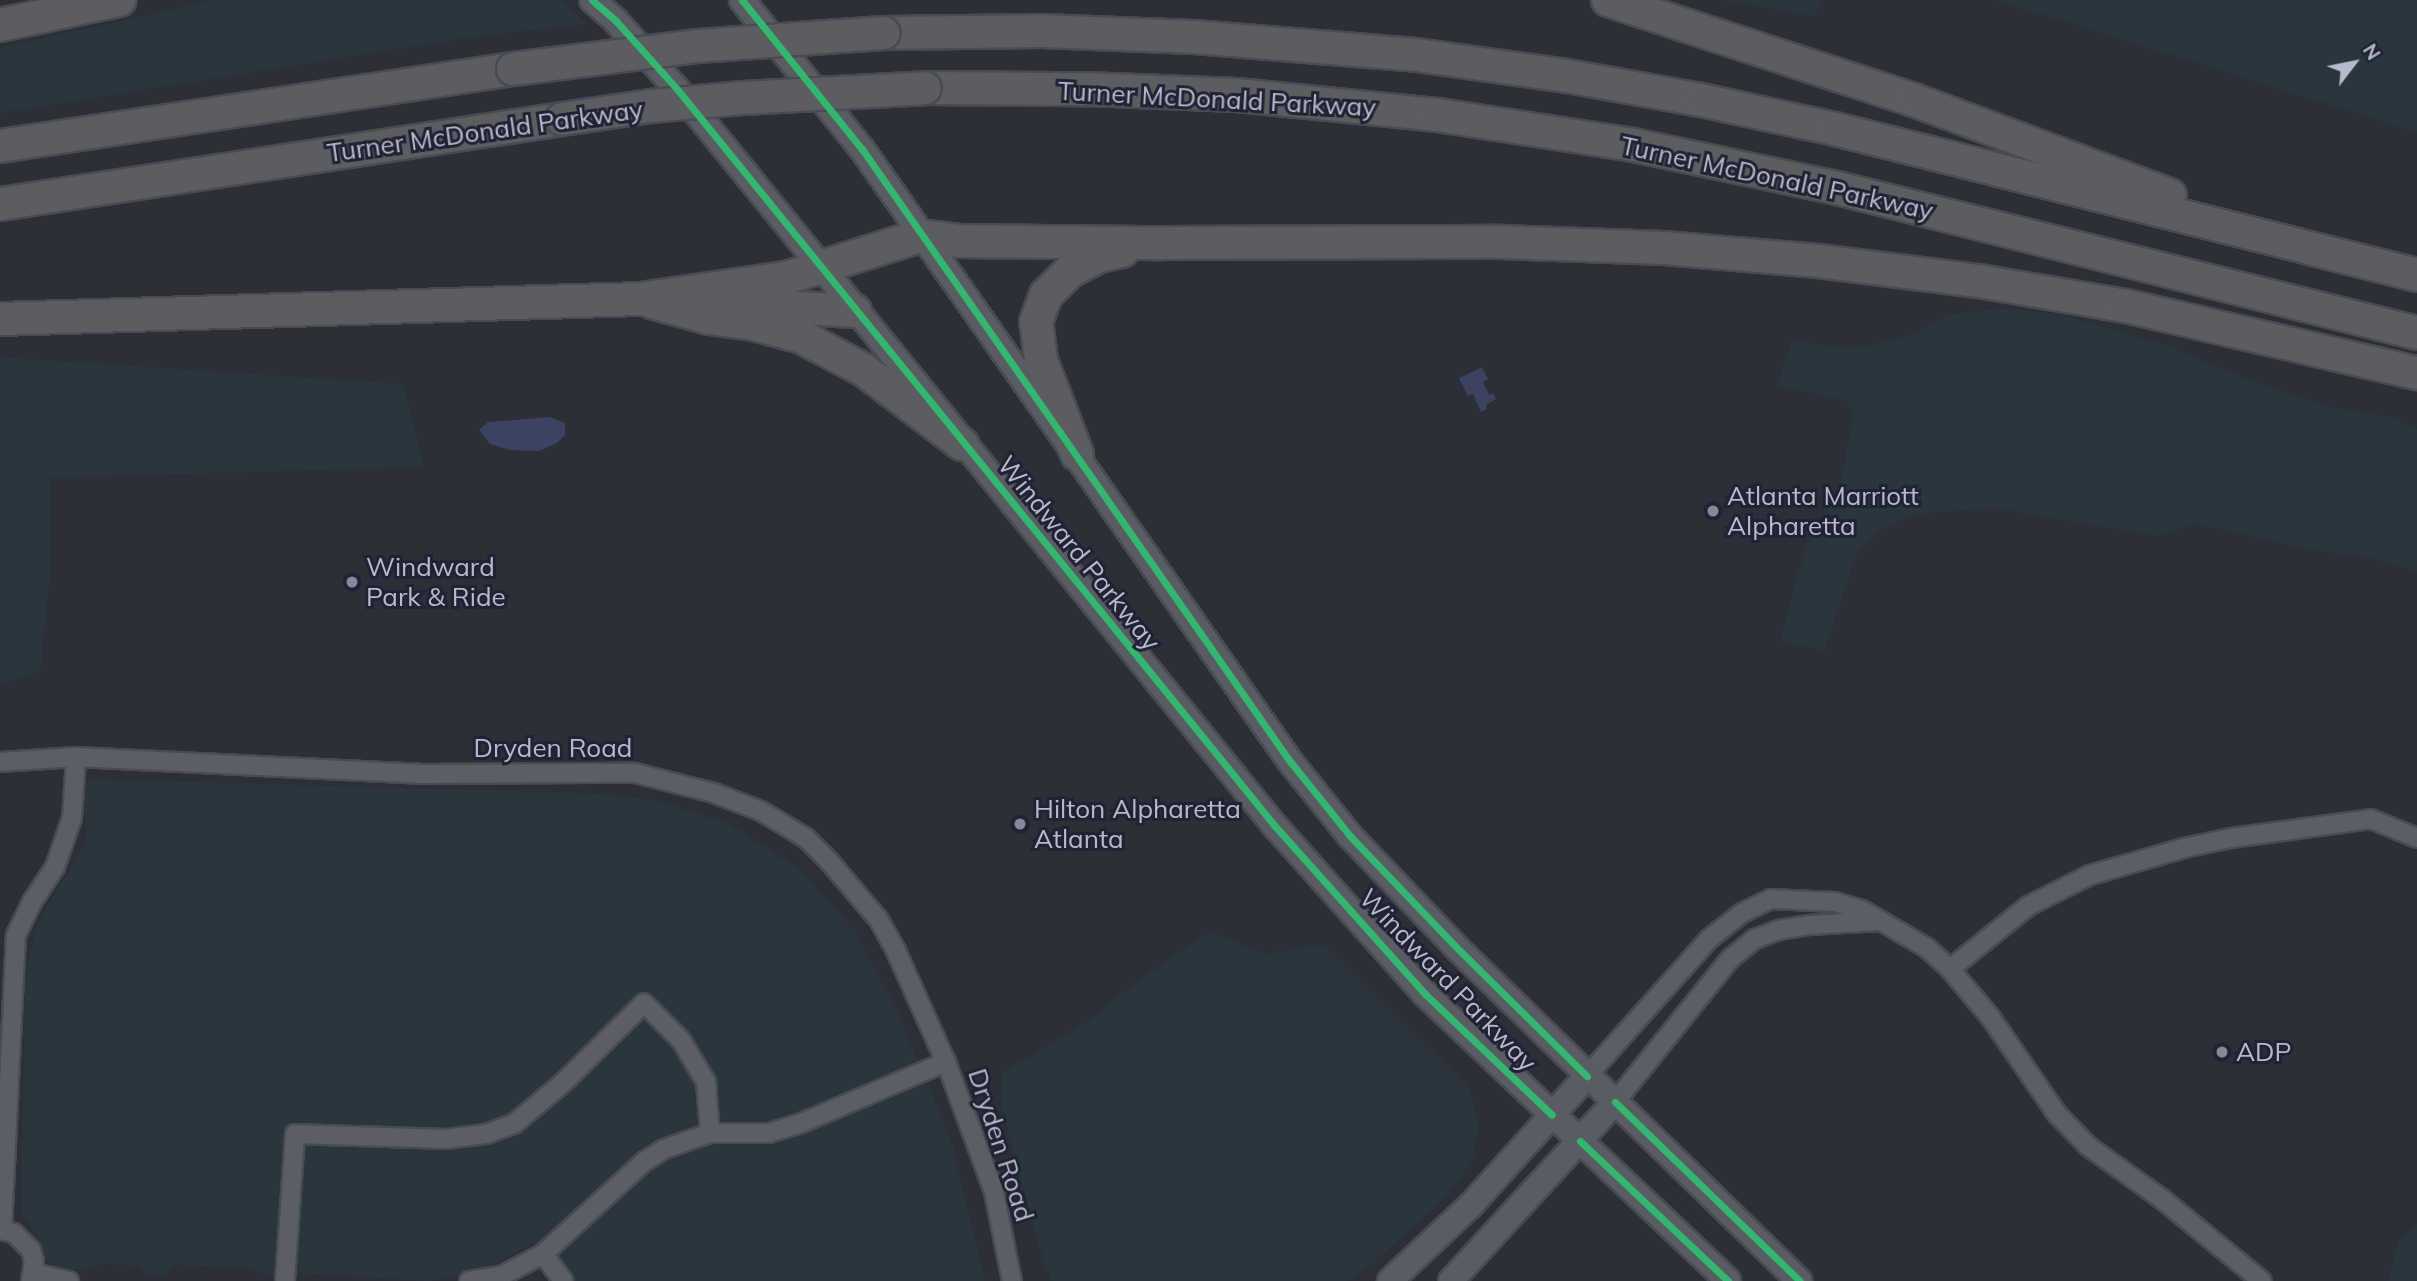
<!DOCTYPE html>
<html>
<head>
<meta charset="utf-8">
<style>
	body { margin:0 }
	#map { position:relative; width:2417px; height:1281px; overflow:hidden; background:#2c2e38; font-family:Mulish,sans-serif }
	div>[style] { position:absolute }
	.green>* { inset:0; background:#29363d }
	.water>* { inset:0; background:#3c4361 }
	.roads { filter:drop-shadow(2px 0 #4a4b52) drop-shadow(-2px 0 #4a4b52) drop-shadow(0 2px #4a4b52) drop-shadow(0 -2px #4a4b52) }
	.street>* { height:18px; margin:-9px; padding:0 9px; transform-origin:9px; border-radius:9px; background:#5c5e66 }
	.secondary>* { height:24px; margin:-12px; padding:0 12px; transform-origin:12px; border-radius:12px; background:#5a5c64 }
	.highway>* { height:32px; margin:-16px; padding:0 16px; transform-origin:16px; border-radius:16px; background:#5b5d60 }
	.bridges { filter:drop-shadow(2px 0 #494a54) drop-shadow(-2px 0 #494a54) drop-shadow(0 2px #494a54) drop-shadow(0 -2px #494a54) }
	.highway-bridge>* { height:32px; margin:-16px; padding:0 16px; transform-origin:16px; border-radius:16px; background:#5b5d60 }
	.cycleway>* { height:7px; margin:-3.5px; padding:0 3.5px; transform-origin:3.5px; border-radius:3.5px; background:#33b770 }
	.dots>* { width:19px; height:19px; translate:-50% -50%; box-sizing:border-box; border:4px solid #202333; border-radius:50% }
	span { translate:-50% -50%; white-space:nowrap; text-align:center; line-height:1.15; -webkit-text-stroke:6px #202333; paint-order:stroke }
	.street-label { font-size:26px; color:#b7bac8 }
	.poi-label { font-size:26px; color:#b7bac8 }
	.left { translate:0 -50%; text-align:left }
	.north { position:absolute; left:2319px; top:28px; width:70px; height:70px; -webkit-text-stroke:5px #202333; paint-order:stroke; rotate:58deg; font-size:19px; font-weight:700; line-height:28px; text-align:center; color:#b7bac8 }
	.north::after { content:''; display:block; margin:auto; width:24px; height:32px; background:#b7bac8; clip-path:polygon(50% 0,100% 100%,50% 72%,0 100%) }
</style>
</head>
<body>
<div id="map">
	<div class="green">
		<div style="clip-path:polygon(215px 0,562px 0,588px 24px,478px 36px,0 113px,0 48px)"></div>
		<div style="clip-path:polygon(1724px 0,1823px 0,1814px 16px)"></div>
		<div style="clip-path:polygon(1996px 0,2417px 0,2417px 132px)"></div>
		<div style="clip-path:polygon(2001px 308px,2063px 315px,2171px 347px,2263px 386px,2336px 408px,2395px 418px,2417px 430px,2417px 571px,2369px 558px,2303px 548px,2194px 523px,2160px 536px,1994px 508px,1938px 512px,1907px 517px,1881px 530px,1856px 555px,1824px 650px,1780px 642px,1804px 552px,1839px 490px,1854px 414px,1846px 400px,1777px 386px,1792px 341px,1838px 347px,1867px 347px,1913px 334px,1947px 315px)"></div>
		<div style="clip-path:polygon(0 357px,403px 384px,424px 467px,50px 478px,51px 565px,40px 672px,0 685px)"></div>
		<div style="clip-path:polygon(88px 779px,586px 793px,656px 800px,730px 824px,800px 870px,855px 931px,898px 1012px,953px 1146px,985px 1281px,572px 1281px,561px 1266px,534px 1243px,484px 1270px,430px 1281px,279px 1272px,273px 1276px,264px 1275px,252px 1268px,174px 1265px,164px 1275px,149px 1275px,138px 1266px,99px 1263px,88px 1269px,60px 1270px,45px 1258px,40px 1240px,21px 1214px,25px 978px,37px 925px,87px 839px,83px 799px)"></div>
		<div style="clip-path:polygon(1210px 931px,1264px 954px,1324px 944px,1468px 1087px,1479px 1123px,1472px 1163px,1441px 1202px,1366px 1269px,1347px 1281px,1052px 1281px,1044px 1264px,1002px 1107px,1001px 1074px,1089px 1021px,1131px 986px)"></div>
		<div style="clip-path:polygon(2417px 1224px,2417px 1281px,2388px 1281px,2398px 1243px)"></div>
	</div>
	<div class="water">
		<div style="clip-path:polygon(1482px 367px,1488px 379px,1483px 382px,1489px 395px,1493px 393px,1496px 399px,1486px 405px,1487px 409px,1481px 412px,1473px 394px,1468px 396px,1459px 378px)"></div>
		<div style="clip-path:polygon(550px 417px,565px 423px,565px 435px,557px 443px,539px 451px,510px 450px,490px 444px,479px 430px,488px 422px)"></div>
	</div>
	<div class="roads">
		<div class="street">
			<div style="left:0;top:762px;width:76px;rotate:-3.8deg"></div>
			<div style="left:76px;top:757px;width:344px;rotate:2.8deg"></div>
			<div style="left:420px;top:774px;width:215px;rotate:-0.3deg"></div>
			<div style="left:635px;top:773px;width:81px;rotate:14.2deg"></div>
			<div style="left:714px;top:793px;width:50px;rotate:21deg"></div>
			<div style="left:761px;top:811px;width:52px;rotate:31deg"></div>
			<div style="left:806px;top:838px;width:33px;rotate:45deg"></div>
			<div style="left:829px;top:861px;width:77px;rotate:49.7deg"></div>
			<div style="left:879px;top:920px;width:35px;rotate:61deg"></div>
			<div style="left:896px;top:951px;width:122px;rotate:65.8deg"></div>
			<div style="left:946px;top:1062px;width:139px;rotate:69.7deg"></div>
			<div style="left:994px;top:1192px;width:91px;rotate:78.6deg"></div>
			<div style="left:1950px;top:969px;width:100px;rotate:-38.9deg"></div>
			<div style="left:2028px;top:906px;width:69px;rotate:-26.6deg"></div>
			<div style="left:2090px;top:875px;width:98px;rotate:-16deg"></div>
			<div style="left:2184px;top:848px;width:48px;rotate:-12deg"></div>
			<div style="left:2231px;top:838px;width:141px;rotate:-7.7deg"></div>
			<div style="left:2371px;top:819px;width:50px;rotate:22.4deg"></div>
			<div style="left:1587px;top:1076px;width:183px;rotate:-48.3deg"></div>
			<div style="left:1709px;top:939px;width:42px;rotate:-38.2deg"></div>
			<div style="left:1742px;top:913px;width:32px;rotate:-26deg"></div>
			<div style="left:1771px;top:899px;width:64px;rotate:2.7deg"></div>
			<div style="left:1835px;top:902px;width:28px;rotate:17deg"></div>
			<div style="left:1862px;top:910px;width:75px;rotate:30.3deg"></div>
			<div style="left:1927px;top:948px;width:31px;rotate:42deg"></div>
			<div style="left:1950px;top:969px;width:64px;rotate:50.1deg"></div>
			<div style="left:1991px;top:1018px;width:116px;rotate:55.5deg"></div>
			<div style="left:2057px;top:1114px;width:45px;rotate:45.9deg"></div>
			<div style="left:2088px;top:1146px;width:91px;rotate:35.6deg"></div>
			<div style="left:2162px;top:1199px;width:129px;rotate:39.4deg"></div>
			<div style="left:1615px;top:1102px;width:184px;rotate:-51.2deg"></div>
			<div style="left:1730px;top:959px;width:32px;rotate:-39deg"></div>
			<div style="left:1755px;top:939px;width:25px;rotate:-21deg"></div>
			<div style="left:1778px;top:930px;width:31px;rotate:-9deg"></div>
			<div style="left:1809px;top:925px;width:72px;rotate:-3.2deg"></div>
			<div style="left:0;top:1230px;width:14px;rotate:12deg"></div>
			<div style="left:14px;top:1233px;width:24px;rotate:45deg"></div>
			<div style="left:31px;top:1250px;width:11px;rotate:75deg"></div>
			<div style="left:34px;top:1261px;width:20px;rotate:99deg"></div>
			<div style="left:2px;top:1230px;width:295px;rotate:-87.3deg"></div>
			<div style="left:16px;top:935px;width:37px;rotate:-64deg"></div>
			<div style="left:32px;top:902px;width:42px;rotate:-56.7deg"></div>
			<div style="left:55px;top:867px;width:52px;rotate:-70.9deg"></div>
			<div style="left:72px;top:818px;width:61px;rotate:-86.2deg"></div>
			<div style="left:543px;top:1254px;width:34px;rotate:53deg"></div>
			<div style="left:34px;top:1273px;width:36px;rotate:13deg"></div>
			<div style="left:285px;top:1281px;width:147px;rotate:-86.1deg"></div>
			<div style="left:295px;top:1134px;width:151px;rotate:1.9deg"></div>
			<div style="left:446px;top:1139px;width:40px;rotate:-7.1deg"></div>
			<div style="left:486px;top:1134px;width:30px;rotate:-20deg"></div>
			<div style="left:514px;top:1124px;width:65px;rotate:-40deg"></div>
			<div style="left:564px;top:1082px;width:112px;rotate:-44.6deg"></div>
			<div style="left:644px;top:1003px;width:52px;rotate:45deg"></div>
			<div style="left:681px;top:1040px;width:49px;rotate:59.2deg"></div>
			<div style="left:706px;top:1082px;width:51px;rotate:85.5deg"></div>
			<div style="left:469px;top:1281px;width:32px;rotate:-9deg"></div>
			<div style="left:501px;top:1276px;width:47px;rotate:-27.6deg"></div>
			<div style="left:543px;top:1254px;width:138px;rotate:-42.4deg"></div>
			<div style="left:645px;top:1161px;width:22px;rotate:-32deg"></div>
			<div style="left:664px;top:1149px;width:49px;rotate:-19.2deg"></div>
			<div style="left:710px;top:1133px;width:59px"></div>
			<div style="left:769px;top:1133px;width:31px;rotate:-17deg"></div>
			<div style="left:799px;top:1124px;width:160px;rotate:-22.9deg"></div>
		</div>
		<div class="secondary">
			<div style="left:592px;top:0;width:32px;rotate:41deg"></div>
			<div style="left:616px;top:21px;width:91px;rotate:48.1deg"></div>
			<div style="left:677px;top:89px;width:948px;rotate:50.95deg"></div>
			<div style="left:1274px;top:825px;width:227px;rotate:48.2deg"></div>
			<div style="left:1425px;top:994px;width:417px;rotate:43.4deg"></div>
			<div style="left:742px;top:0;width:191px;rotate:51.2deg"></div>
			<div style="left:862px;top:149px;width:745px;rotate:55.05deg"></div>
			<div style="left:1289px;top:760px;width:97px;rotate:51.2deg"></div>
			<div style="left:1350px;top:836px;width:153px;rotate:46.3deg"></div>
			<div style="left:1456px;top:947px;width:479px;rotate:44.2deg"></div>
			<div style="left:1390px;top:1281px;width:111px;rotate:-43.2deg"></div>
			<div style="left:1471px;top:1205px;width:173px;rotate:-48deg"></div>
			<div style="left:1451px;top:1281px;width:243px;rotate:-47.5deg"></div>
		</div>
		<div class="highway">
			<div style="left:1608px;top:0;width:322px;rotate:18.1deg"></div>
			<div style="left:1914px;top:100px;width:273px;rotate:20.4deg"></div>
			<div style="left:0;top:25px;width:122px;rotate:-11.9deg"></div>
			<div style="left:884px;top:33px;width:158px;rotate:-0.7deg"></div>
			<div style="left:1042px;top:31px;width:152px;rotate:2.3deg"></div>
			<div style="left:1194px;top:37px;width:223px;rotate:4.6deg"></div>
			<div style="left:1416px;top:55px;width:152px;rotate:7.9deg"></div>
			<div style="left:1567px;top:76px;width:136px;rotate:10.2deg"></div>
			<div style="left:1701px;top:100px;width:137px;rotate:12.2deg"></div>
			<div style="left:1835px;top:129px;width:600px;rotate:14.08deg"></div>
			<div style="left:925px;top:88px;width:162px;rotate:0.4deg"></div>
			<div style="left:1087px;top:89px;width:150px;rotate:2.3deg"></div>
			<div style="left:1237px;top:95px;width:202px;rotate:5.7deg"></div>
			<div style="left:1438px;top:115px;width:197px;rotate:8.7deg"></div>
			<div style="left:1633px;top:145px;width:204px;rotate:11.9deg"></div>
			<div style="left:1833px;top:187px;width:602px;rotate:14.04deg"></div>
			<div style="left:0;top:146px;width:519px;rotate:-8.54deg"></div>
			<div style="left:0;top:204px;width:568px;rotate:-8.6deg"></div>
			<div style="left:730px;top:294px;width:34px;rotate:21deg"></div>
			<div style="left:762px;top:306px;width:93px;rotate:3.1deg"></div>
			<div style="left:652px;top:302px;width:59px;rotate:15.7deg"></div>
			<div style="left:709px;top:318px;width:45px;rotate:7.6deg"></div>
			<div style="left:754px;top:324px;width:50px;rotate:15.2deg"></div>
			<div style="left:802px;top:337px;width:70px;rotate:28deg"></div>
			<div style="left:864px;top:370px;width:123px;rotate:37.1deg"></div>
			<div style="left:0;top:319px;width:640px;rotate:-1.79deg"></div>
			<div style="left:640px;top:299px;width:148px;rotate:-8.2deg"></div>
			<div style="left:786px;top:278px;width:140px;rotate:-17.4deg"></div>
			<div style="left:920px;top:236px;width:38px;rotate:7deg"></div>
			<div style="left:958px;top:241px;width:206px;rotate:0.6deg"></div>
			<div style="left:1164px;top:243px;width:337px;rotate:-0.2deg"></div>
			<div style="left:1501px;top:242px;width:163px;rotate:2.1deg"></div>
			<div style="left:1664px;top:248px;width:155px;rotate:4.8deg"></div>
			<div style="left:1818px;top:261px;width:162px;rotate:7.1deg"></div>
			<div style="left:1979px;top:281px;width:149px;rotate:9.7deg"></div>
			<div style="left:2126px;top:306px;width:299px;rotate:13deg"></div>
			<div style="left:1077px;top:454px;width:101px;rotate:-111deg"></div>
			<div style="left:1041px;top:360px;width:38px;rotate:-97deg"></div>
			<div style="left:1036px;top:322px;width:29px;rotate:-70deg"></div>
			<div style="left:1046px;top:295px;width:34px;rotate:-45deg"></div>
			<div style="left:1070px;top:271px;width:34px;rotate:-27deg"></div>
			<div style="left:1100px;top:256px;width:23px;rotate:-13deg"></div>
		</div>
	</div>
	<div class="bridges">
		<div class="highway-bridge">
			<div style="left:513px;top:69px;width:185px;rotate:-7.1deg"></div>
			<div style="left:697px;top:46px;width:187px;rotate:-4deg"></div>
			<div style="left:562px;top:119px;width:90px;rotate:-8.3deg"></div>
			<div style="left:651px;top:106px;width:92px;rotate:-5deg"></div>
			<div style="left:743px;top:98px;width:182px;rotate:-3.1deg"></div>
		</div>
	</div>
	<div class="cycleway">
		<div style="left:592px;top:0;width:32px;rotate:41deg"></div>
		<div style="left:616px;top:21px;width:91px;rotate:48.1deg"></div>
		<div style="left:677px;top:89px;width:948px;rotate:50.95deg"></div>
		<div style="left:1274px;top:825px;width:227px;rotate:48.2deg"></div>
		<div style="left:1425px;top:994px;width:175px;rotate:43.6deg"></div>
		<div style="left:742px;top:0;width:191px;rotate:51.2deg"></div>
		<div style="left:862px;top:149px;width:745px;rotate:55.05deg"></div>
		<div style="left:1289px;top:760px;width:97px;rotate:51.2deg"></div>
		<div style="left:1350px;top:836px;width:153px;rotate:46.3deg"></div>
		<div style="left:1456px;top:947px;width:184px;rotate:44.6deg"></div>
		<div style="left:1615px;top:1102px;width:257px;rotate:44.1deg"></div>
		<div style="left:1580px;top:1141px;width:204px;rotate:43.4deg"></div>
	</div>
	<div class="dots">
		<div style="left:1713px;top:511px;background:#868996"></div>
		<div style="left:352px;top:582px;background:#868996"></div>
		<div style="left:1020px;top:824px;background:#868996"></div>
		<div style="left:2222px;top:1052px;background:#868996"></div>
	</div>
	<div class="street-label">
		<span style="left:1217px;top:99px;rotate:3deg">Turner McDonald Parkway</span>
		<span style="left:485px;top:131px;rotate:-8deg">Turner McDonald Parkway</span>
		<span style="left:1777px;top:178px;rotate:12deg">Turner McDonald Parkway</span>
		<span style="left:1079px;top:553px;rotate:51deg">Windward Parkway</span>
		<span style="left:553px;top:748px">Dryden Road</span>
		<span style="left:1448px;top:980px;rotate:46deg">Windward Parkway</span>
		<span style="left:1001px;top:1145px;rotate:72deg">Dryden Road</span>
	</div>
	<div class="poi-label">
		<span class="left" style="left:1727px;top:511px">Atlanta Marriott<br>Alpharetta</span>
		<span class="left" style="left:366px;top:582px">Windward<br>Park &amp; Ride</span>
		<span class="left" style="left:1034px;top:824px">Hilton Alpharetta<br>Atlanta</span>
		<span class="left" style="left:2236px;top:1052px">ADP</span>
	</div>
	<div class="north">N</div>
</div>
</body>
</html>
